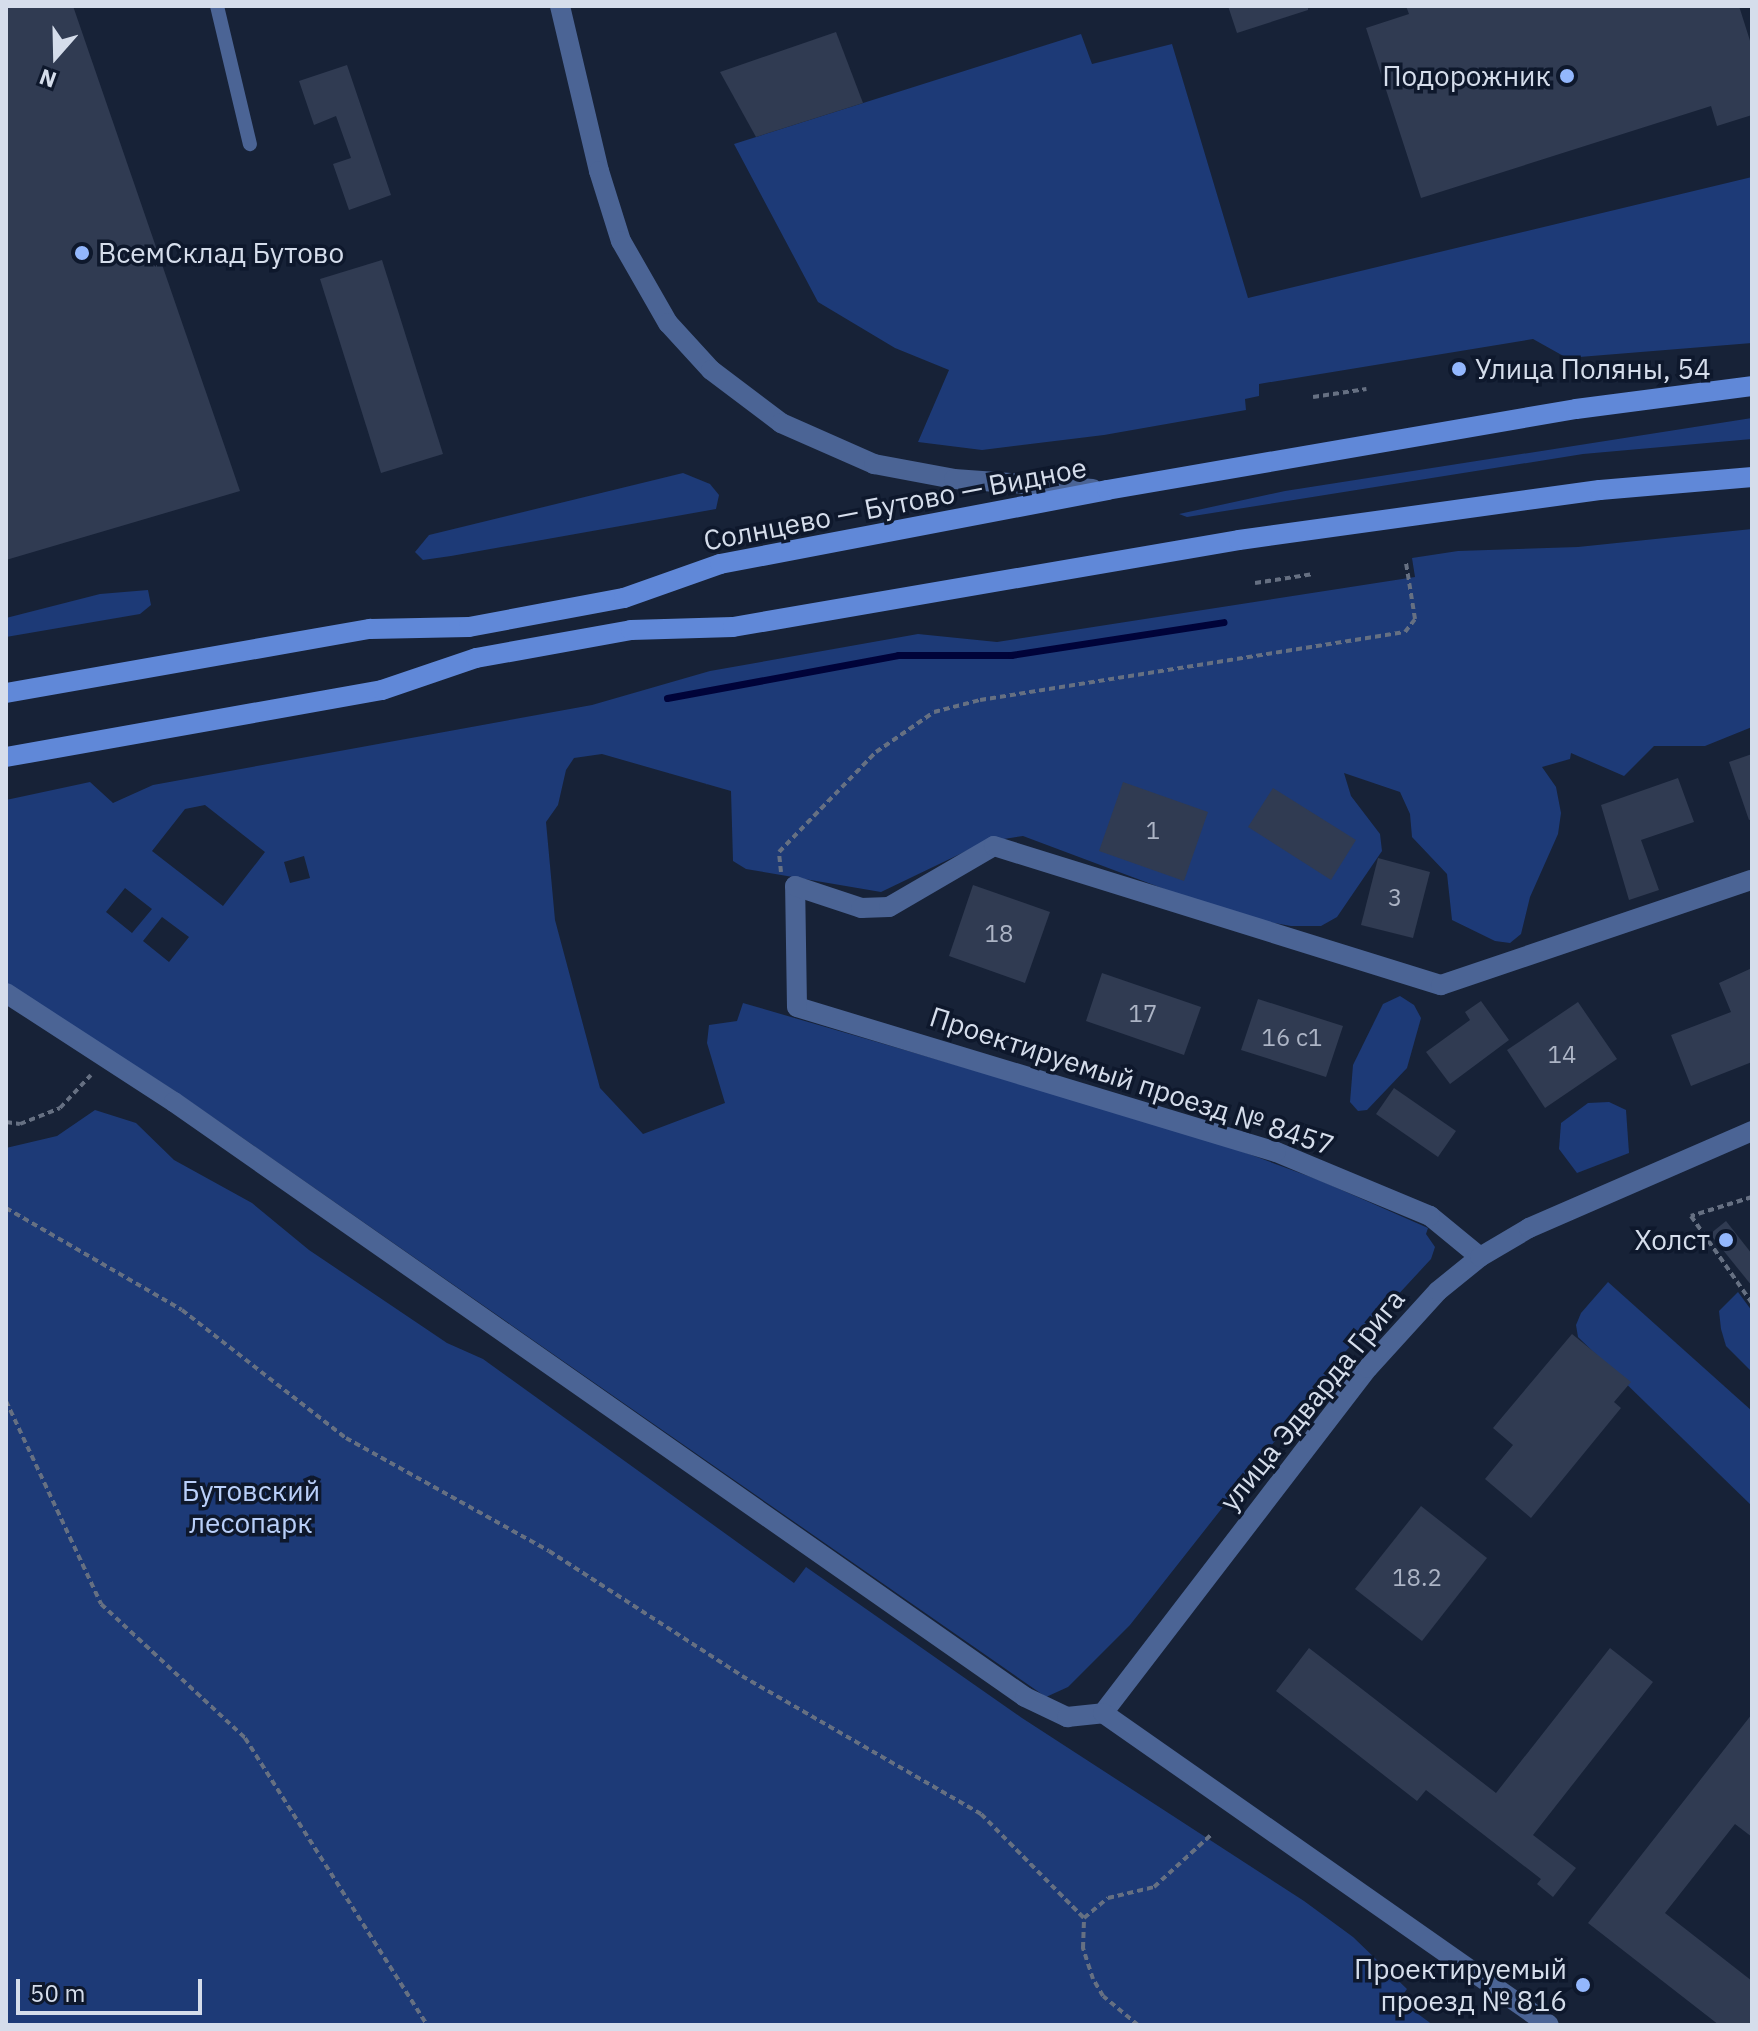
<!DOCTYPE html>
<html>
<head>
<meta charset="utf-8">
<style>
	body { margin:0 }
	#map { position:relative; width:1758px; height:2031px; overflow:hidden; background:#172237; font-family:"IBM Plex Sans",sans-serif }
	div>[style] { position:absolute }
	.green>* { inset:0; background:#1d3a77 }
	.stream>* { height:7px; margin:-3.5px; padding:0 3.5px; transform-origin:3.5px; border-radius:3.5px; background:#000339 }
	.building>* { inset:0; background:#303b52 }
	.path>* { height:4px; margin-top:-2px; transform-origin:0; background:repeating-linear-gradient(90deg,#667082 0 6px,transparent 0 10px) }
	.service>* { height:14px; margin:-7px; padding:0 7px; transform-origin:7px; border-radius:7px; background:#4b6495 }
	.minor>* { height:20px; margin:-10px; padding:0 10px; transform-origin:10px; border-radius:10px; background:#4b6495 }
	.secondary>* { height:20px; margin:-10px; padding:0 10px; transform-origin:10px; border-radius:10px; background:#6088d8 }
	.dots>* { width:22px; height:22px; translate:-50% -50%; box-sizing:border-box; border:4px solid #0e182c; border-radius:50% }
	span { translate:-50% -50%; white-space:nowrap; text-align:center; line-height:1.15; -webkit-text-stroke:7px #0e182c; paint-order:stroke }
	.number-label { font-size:24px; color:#acb4c5 }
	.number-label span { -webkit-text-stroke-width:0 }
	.poi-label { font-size:28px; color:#d5ddeb }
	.right { translate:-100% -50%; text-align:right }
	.left { translate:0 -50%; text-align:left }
	.street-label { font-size:28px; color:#d5ddeb }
	.park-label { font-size:28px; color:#b9cff9 }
	.frame { position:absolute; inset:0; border:8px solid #d5ddeb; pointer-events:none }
	.north { position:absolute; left:16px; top:16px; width:80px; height:80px; -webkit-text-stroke:6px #0e182c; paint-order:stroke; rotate:200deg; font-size:22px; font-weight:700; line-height:32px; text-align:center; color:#d5ddeb }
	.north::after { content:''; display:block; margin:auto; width:28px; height:36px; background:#d5ddeb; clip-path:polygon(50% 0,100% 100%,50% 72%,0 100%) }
	.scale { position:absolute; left:16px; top:1979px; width:186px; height:36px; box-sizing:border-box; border:4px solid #d5ddeb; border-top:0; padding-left:10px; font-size:24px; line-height:28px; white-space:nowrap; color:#d5ddeb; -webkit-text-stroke:6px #0e182c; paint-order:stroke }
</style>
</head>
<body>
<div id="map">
	<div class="green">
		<div style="clip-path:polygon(1081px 34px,1092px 64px,1172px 44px,1248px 298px,1752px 177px,1752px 343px,1567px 358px,1533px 339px,1259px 384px,1259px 396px,1245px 399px,1246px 410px,1104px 435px,982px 450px,918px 442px,949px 370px,895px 348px,818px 302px,734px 144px)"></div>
		<div style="clip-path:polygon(1752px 418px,1752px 439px,1583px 454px,1187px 517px,1179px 514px,1285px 491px)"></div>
		<div style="clip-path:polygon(683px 473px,710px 484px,719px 495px,716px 509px,451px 556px,423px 560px,415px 552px,429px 535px)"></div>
		<div style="clip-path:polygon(evenodd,1752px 529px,1752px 727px,1705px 746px,1654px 746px,1624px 776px,1571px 753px,1570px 759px,1542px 767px,1556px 787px,1561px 813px,1558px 834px,1530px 897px,1521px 934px,1510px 943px,1495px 941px,1452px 920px,1447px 874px,1412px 837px,1410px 814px,1400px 792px,1344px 773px,1351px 796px,1380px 834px,1382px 851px,1337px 917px,1321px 926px,1291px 926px,1239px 917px,1023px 836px,985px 842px,881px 892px,746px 869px,733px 861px,731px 791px,602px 754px,574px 758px,566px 770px,558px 805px,546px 822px,555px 920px,600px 1088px,643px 1134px,725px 1103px,707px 1043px,709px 1025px,737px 1021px,743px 1003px,1200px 1136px,1319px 1180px,1428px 1228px,1426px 1234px,1435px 1247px,1431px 1259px,1345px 1352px,1130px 1625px,1068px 1687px,1046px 1697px,175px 1091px,6px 984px,6px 800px,90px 782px,113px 803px,153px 785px,592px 705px,710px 671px,918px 634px,997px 642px,1415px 577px,1412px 558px,1458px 551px,1578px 547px,1752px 529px,205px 805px,265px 852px,223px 906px,152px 851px,185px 809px,205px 805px,1752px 529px,304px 856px,310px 878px,290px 883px,284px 862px,304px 856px,1752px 529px,125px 888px,152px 909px,132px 933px,106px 912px,125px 888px,1752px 529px,162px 917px,189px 937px,169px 962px,143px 941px,162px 917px)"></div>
		<div style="clip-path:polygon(148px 590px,151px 605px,140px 614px,6px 637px,6px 618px,100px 594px)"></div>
		<div style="clip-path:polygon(1400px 996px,1414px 1005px,1421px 1018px,1407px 1068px,1367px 1110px,1358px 1111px,1350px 1102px,1353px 1065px,1383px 1004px)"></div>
		<div style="clip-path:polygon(1609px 1102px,1626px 1110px,1629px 1153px,1577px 1173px,1559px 1149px,1561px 1123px,1588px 1103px)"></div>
		<div style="clip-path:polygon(95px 1110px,136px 1123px,174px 1160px,252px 1203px,309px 1250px,447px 1343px,483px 1359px,794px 1583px,806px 1567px,1022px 1718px,1304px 1901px,1353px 1937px,1407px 1989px,1399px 2000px,1433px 2025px,6px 2025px,6px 1148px,57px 1136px)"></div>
		<div style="clip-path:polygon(1608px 1282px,1752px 1411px,1752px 1506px,1578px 1337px,1576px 1325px,1581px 1313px)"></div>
		<div style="clip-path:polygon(1738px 1292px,1752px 1311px,1752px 1372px,1726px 1346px,1721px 1329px,1719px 1311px)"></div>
	</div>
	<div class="stream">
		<div style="left:667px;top:698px;width:235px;rotate:-10.5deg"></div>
		<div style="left:898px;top:655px;width:113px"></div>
		<div style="left:1011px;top:655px;width:215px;rotate:-8.8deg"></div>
	</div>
	<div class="building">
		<div style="clip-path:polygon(6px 6px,73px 6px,240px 491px,6px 560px)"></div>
		<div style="clip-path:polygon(1228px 6px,1308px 6px,1308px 10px,1237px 33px)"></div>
		<div style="clip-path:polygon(1406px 6px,1739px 6px,1752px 47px,1752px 115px,1717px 126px,1711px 106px,1421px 198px,1366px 28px,1409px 14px)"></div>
		<div style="clip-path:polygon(836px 32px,863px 103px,756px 137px,720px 72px)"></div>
		<div style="clip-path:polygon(347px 65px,391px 195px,349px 210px,333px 164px,351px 158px,336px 116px,314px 125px,299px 81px)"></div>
		<div style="clip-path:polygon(382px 260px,443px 454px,381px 473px,320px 279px)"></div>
		<div style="clip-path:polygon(1752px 754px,1752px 819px,1749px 820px,1729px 762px)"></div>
		<div style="clip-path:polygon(1678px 778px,1694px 822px,1641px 840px,1659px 890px,1629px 900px,1601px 805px)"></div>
		<div style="clip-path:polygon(1123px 782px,1208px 812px,1184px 881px,1099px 851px)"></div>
		<div style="clip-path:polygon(1273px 788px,1356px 840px,1331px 880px,1248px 827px)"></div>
		<div style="clip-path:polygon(1378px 858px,1430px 872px,1413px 938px,1361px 925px)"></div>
		<div style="clip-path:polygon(973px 885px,1050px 912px,1025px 983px,949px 956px)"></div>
		<div style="clip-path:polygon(1752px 968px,1752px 1062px,1691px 1086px,1671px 1035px,1731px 1012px,1719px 983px)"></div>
		<div style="clip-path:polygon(1102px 973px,1201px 1007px,1184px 1055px,1086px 1021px)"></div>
		<div style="clip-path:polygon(1258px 999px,1343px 1026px,1326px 1077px,1241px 1050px)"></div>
		<div style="clip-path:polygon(1481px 1001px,1509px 1040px,1450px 1084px,1426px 1052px,1470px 1020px,1465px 1012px)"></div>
		<div style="clip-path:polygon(1578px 1002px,1617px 1059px,1545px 1108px,1507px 1050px)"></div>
		<div style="clip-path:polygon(1394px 1088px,1456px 1131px,1438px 1157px,1376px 1114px)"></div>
		<div style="clip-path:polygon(1726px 1221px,1752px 1254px,1752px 1286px,1710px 1234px)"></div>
		<div style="clip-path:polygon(1572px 1334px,1631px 1382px,1614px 1402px,1621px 1408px,1531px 1518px,1485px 1479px,1513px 1445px,1493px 1428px)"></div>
		<div style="clip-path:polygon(1421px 1506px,1487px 1558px,1422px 1641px,1355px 1589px)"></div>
		<div style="clip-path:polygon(1309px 1648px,1496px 1793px,1610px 1648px,1653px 1682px,1533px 1835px,1576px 1868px,1553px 1897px,1537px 1884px,1541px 1879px,1426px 1790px,1417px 1801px,1276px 1691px)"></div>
		<div style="clip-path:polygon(1752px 1714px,1752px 1837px,1735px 1824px,1665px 1913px,1752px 1981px,1752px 2025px,1719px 2025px,1588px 1923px)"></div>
	</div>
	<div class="path">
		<div style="left:1313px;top:397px;width:54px;rotate:-8.6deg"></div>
		<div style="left:1255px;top:583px;width:59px;rotate:-8.8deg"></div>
		<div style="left:781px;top:872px;width:20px;rotate:-96deg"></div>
		<div style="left:779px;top:852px;width:139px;rotate:-45.9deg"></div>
		<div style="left:876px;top:752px;width:70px;rotate:-34.6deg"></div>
		<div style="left:934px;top:712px;width:48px;rotate:-14.6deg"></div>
		<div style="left:980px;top:700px;width:430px;rotate:-9.1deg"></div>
		<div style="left:1405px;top:632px;width:16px;rotate:-52deg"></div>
		<div style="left:1415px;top:619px;width:57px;rotate:-99.1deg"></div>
		<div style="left:6px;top:1122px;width:14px;rotate:8deg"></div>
		<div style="left:20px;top:1124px;width:43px;rotate:-21.8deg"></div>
		<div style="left:60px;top:1108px;width:45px;rotate:-46.8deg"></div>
		<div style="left:1752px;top:1197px;width:64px;rotate:162.7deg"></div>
		<div style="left:1691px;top:1216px;width:106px;rotate:55deg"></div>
		<div style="left:6px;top:1208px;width:203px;rotate:30.1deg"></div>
		<div style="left:182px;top:1310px;width:208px;rotate:38deg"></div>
		<div style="left:346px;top:1438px;width:232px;rotate:29.1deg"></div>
		<div style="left:549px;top:1551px;width:230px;rotate:32.9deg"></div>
		<div style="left:742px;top:1676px;width:276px;rotate:30deg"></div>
		<div style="left:981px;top:1814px;width:146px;rotate:45.3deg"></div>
		<div style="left:6px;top:1401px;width:224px;rotate:64.9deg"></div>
		<div style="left:101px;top:1604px;width:197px;rotate:42.9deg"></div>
		<div style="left:245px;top:1738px;width:340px;rotate:57.6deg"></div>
		<div style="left:1138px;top:2025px;width:45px;rotate:-140.4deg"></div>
		<div style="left:1103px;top:1996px;width:20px;rotate:-120deg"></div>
		<div style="left:1093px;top:1979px;width:33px;rotate:-108deg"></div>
		<div style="left:1083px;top:1948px;width:30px;rotate:-88deg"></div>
		<div style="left:1084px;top:1918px;width:31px;rotate:-40deg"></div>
		<div style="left:1108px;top:1898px;width:47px;rotate:-13.4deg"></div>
		<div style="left:1154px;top:1887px;width:77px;rotate:-42.4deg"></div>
	</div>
	<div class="service">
		<div style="left:217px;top:6px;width:142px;rotate:76.6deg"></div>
	</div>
	<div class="minor">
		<div style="left:560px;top:6px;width:170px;rotate:76.7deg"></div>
		<div style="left:599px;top:171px;width:73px;rotate:72.6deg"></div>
		<div style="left:621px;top:241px;width:95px;rotate:60.2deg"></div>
		<div style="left:668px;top:323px;width:64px;rotate:47.5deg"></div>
		<div style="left:711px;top:370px;width:88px;rotate:37.1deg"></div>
		<div style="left:781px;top:423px;width:102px;rotate:23.8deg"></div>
		<div style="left:874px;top:464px;width:81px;rotate:10.6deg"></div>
		<div style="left:954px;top:479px;width:139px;rotate:4.1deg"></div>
		<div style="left:6px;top:993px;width:200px;rotate:33deg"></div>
		<div style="left:174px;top:1102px;width:1038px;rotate:34.96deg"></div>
		<div style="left:1025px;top:1697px;width:47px;rotate:25.5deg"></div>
		<div style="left:1067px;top:1717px;width:36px;rotate:-6deg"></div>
		<div style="left:1480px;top:1257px;width:65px;rotate:-140.6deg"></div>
		<div style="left:1430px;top:1216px;width:167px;rotate:-157.4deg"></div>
		<div style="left:1276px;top:1152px;width:500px;rotate:-163.16deg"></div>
		<div style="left:797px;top:1007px;width:121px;rotate:-90.9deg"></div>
		<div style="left:795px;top:886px;width:70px;rotate:18.4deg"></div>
		<div style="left:861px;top:908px;width:28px;rotate:-2deg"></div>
		<div style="left:889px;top:907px;width:121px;rotate:-30.2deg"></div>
		<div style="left:994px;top:846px;width:468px;rotate:17.3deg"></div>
		<div style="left:1441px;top:985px;width:328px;rotate:-18.7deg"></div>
		<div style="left:1103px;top:1713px;width:435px;rotate:-52.5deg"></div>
		<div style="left:1368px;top:1368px;width:104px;rotate:-47.7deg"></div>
		<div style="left:1438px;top:1291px;width:54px;rotate:-39deg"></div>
		<div style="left:1480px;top:1257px;width:57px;rotate:-30.6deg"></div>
		<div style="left:1529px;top:1228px;width:243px;rotate:-23.5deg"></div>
		<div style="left:1103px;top:1713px;width:544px;rotate:34.97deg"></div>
	</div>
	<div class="secondary">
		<div style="left:6px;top:693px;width:370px;rotate:-10deg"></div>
		<div style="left:370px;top:629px;width:99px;rotate:-1.2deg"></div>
		<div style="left:469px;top:627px;width:158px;rotate:-10.6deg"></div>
		<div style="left:624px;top:598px;width:102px;rotate:-19.5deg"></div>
		<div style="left:720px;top:564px;width:394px;rotate:-10.8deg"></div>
		<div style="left:1107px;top:490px;width:476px;rotate:-9.8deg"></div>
		<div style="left:1576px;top:409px;width:177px;rotate:-7.4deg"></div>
		<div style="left:6px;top:757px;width:382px;rotate:-10.1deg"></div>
		<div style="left:382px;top:690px;width:99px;rotate:-18.8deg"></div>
		<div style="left:476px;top:658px;width:158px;rotate:-10.2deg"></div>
		<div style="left:631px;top:630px;width:102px;rotate:-1.7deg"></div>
		<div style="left:733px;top:627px;width:513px;rotate:-9.76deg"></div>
		<div style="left:1239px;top:540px;width:364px;rotate:-7.9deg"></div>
		<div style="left:1600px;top:490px;width:153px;rotate:-4.9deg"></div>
	</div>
	<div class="dots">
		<div style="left:1567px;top:76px;background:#93b7fd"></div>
		<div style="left:82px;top:253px;background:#93b7fd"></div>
		<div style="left:1459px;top:369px;background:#93b7fd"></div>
		<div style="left:1726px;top:1240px;background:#93b7fd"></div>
		<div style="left:1583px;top:1985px;background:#93b7fd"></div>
	</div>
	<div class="number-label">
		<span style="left:1153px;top:831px">1</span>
		<span style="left:1395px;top:898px">3</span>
		<span style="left:999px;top:934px">18</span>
		<span style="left:1143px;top:1014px">17</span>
		<span style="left:1292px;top:1038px">16 с1</span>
		<span style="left:1562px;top:1055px">14</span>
		<span style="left:1417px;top:1578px">18.2</span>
	</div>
	<div class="poi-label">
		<span class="right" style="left:1551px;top:76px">Подорожник</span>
		<span class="left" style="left:98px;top:253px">ВсемСклад Бутово</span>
		<span class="left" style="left:1475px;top:369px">Улица Поляны, 54</span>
		<span class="right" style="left:1710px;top:1240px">Холст</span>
		<span class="right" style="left:1567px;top:1985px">Проектируемый<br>проезд № 816</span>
	</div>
	<div class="street-label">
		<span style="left:895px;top:504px;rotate:-11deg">Солнцево — Бутово — Видное</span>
		<span style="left:1132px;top:1081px;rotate:18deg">Проектируемый проезд № 8457</span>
		<span style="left:1312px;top:1400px;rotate:-51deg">улица Эдварда Грига</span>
	</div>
	<div class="park-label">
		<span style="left:251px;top:1507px">Бутовский<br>лесопарк</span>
	</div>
	<div class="frame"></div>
	<div class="north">N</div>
	<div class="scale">50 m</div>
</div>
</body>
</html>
